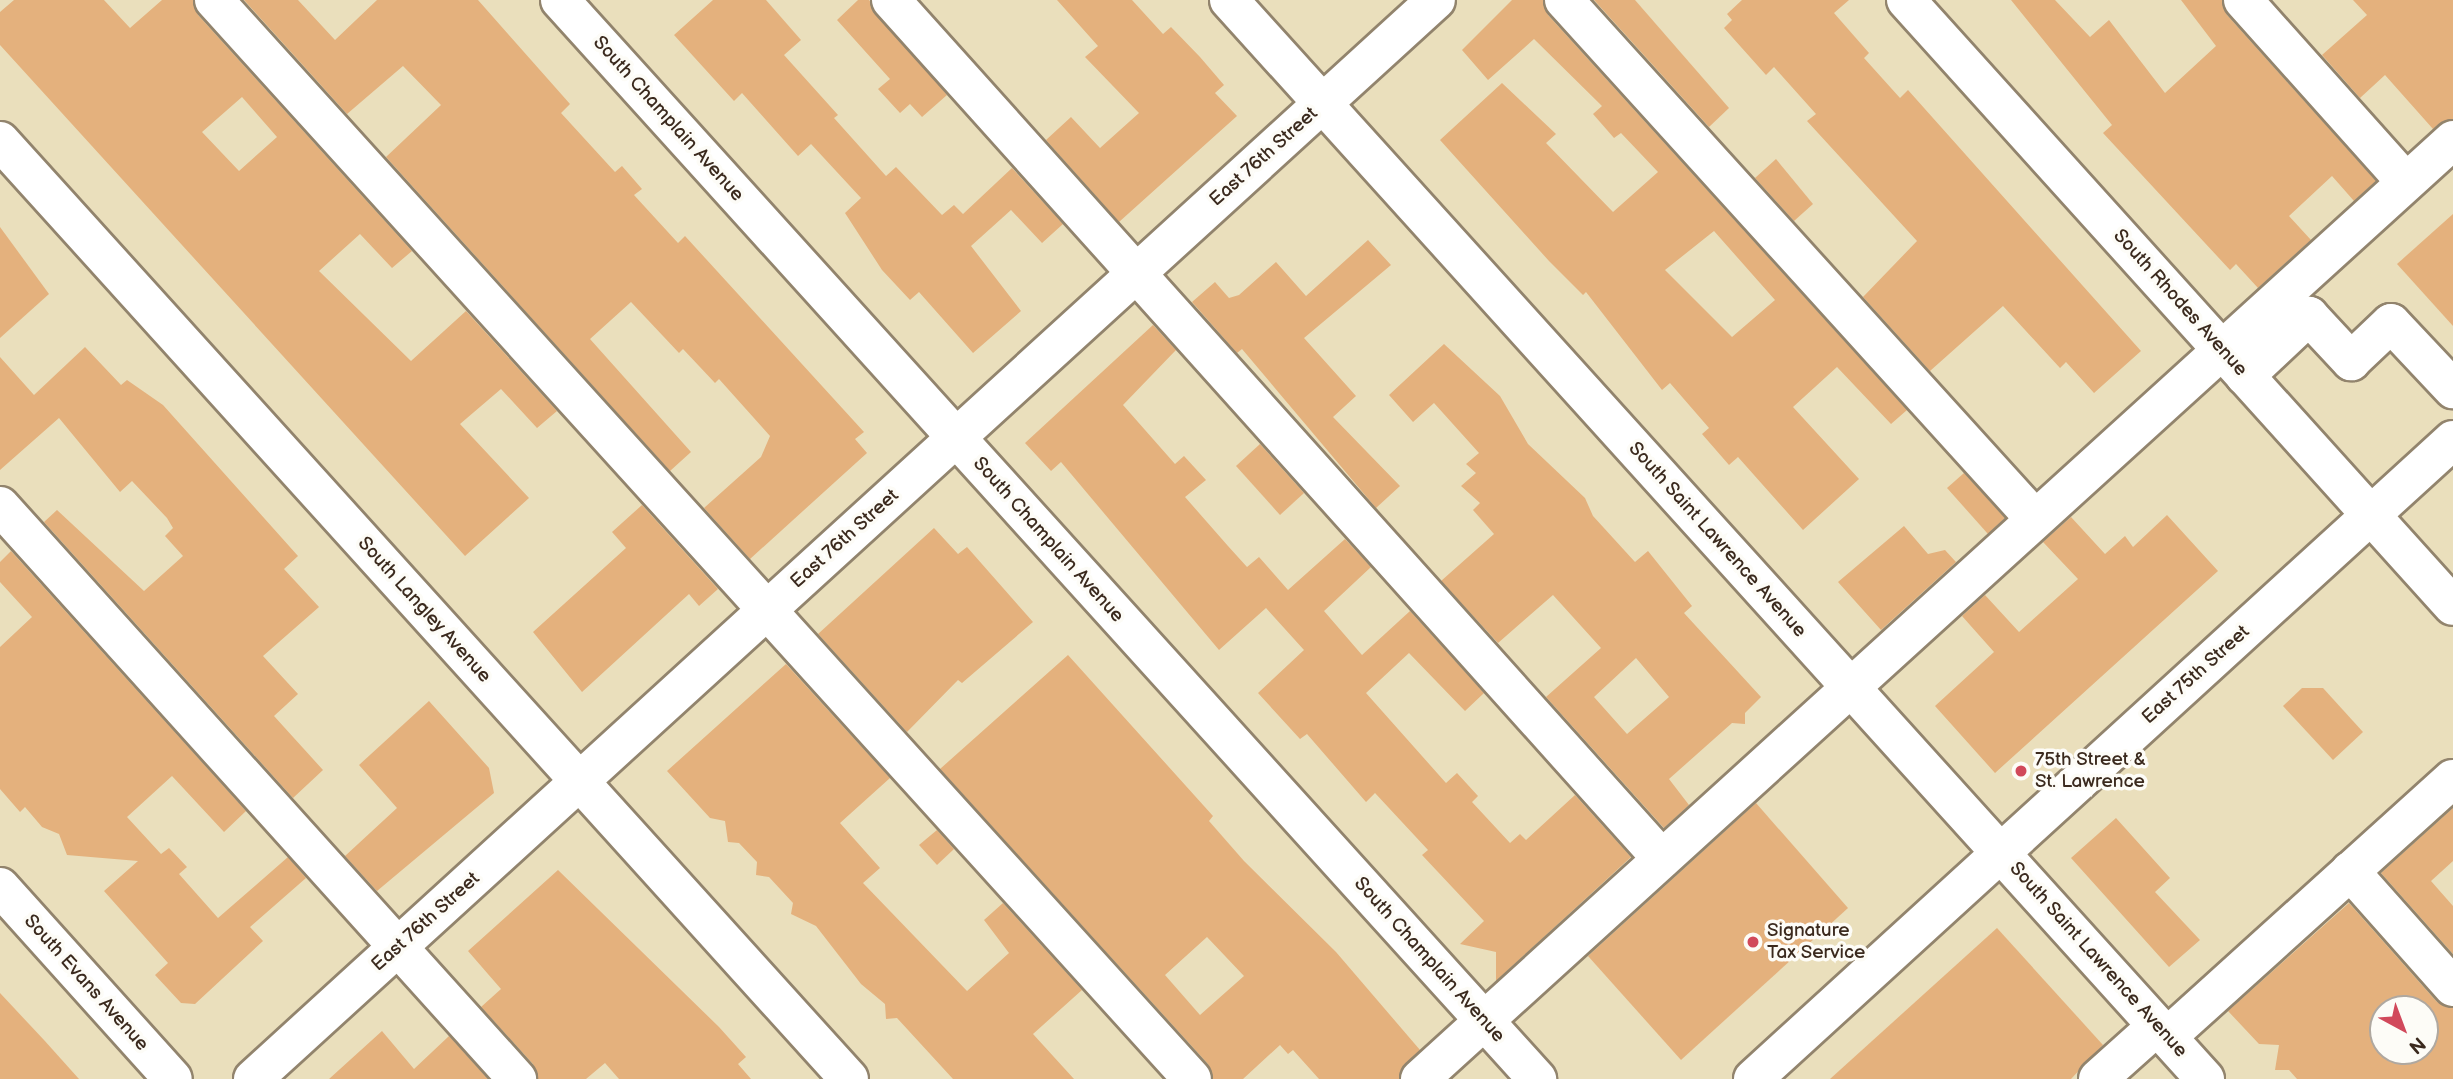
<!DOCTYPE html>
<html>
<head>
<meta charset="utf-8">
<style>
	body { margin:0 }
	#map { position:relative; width:2453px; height:1079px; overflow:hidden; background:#eadfbc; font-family:"Balsamiq Sans",sans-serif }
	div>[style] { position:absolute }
	.building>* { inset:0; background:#e4b17d }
	.roads { filter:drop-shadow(2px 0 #92846d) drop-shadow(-2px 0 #92846d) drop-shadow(0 2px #92846d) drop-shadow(0 -2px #92846d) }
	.minor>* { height:38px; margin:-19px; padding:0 19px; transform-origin:19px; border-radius:19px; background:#fff }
	.dots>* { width:19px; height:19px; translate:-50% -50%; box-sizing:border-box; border:4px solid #fdfcf7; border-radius:50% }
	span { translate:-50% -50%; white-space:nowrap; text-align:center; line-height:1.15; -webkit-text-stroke:7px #fdfcf7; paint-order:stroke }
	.street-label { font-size:19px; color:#3b2a1e }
	.poi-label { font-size:19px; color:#3b2a1e }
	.left { translate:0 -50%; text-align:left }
	.north { position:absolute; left:2369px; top:995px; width:70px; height:70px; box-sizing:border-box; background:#fdfcf7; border:2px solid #afa8a0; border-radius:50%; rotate:139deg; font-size:19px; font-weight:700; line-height:28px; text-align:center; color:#3b2a1e }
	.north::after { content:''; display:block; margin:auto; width:24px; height:32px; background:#d1495b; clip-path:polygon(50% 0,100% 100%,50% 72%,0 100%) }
</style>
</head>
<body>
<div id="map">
	<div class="building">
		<div style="clip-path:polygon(evenodd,14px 0,104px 0,130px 28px,162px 0,193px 0,198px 15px,412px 251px,392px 268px,360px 234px,319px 271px,411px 361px,466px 311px,557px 411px,537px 428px,501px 389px,460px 424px,529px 498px,465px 556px,0 45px,0 12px,14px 0,242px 97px,277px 137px,239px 171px,202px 132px,242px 97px)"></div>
		<div style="clip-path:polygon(244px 0,298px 0,335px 40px,377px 0,478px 0,570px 104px,561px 113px,615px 172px,622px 166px,642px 189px,634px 195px,678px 243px,685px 236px,864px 432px,855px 439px,867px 453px,750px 559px,704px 508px,761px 457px,770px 436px,719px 379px,715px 383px,683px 349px,679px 353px,631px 302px,590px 339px,691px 452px,670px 471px,386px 157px,441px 105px,403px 66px,347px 114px)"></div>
		<div style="clip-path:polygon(713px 0,766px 0,801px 40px,784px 55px,838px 115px,834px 118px,886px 176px,896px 167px,942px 215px,954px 205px,963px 214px,1012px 168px,1063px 224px,1042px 243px,1011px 210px,971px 246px,1021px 311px,973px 353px,919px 292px,910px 300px,882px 270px,845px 213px,861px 198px,811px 144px,798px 156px,742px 93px,734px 101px,674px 35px)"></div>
		<div style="clip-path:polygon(858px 0,869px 0,947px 95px,922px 117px,910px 104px,900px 113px,878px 89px,890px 79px,837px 20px)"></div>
		<div style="clip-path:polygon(1057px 0,1132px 0,1163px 34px,1171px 27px,1200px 57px,1224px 85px,1215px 93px,1237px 116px,1119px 222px,1046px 140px,1071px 117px,1100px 148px,1139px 113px,1085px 57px,1098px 46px)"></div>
		<div style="clip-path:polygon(evenodd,1512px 0,1543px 0,1548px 15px,1907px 410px,1891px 424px,1837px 367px,1793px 407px,1859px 479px,1803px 530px,1738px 457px,1729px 465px,1702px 434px,1709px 428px,1670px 383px,1662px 390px,1586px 292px,1583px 295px,1549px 261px,1440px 140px,1502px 83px,1556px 134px,1546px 143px,1613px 212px,1658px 172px,1621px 133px,1614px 138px,1593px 114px,1602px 106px,1534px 39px,1488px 80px,1462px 50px,1512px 0,1714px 231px,1775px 300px,1732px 337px,1665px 270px,1714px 231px)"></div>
		<div style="clip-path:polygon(1594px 0,1635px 0,1729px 108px,1709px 127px)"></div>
		<div style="clip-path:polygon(1742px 0,1849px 0,1834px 13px,1869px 53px,1864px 58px,1900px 98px,1908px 90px,2141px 351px,2094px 393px,2066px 362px,2060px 368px,2003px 306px,1930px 371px,1863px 297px,1917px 241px,1807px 121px,1816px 114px,1774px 67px,1766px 75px,1724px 28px,1732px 20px,1727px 14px)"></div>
		<div style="clip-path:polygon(2011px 0,2055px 0,2090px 37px,2109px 20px,2165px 93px,2216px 46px,2181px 0,2222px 0,2227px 15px,2376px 181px,2354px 201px,2332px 176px,2289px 216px,2311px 240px,2258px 288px,2236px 264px,2230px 270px,2103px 133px,2112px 125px)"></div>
		<div style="clip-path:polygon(2353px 0,2453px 0,2453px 119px,2433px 129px,2385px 75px,2360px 98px,2322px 55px,2367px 15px)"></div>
		<div style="clip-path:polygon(1776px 159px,1813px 204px,1794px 221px,1755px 178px)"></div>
		<div style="clip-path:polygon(2453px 214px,2453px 326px,2397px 264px)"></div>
		<div style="clip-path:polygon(0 227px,49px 294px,0 338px)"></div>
		<div style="clip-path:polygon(1368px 240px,1391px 265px,1304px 338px,1356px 396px,1333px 417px,1400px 486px,1376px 508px,1242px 349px,1237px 353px,1192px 302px,1215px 282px,1229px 298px,1239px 295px,1276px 262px,1306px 296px)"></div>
		<div style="clip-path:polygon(1153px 325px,1176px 350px,1123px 405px,1175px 464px,1184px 456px,1206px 480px,1185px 497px,1228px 546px,1247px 567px,1259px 557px,1288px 590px,1345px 539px,1371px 567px,1324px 611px,1362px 655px,1410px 611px,1484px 693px,1465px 711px,1409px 653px,1366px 693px,1446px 783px,1457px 773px,1478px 796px,1472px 802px,1510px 843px,1520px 834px,1526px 840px,1575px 795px,1631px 857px,1496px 981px,1496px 952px,1460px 944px,1484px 921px,1422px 855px,1428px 850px,1375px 793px,1366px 802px,1307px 734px,1300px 739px,1258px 693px,1304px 650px,1266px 608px,1219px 650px,1061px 462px,1051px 471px,1025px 443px)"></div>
		<div style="clip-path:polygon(evenodd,1444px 344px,1500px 396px,1528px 444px,1585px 498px,1593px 516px,1635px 562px,1648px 551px,1692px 606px,1684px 613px,1761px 697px,1745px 713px,1745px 724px,1732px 723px,1669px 779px,1689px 805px,1664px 828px,1546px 697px,1601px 648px,1553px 595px,1498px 643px,1441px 581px,1494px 534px,1473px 510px,1480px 503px,1461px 486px,1476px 473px,1466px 464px,1479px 453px,1434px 403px,1413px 422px,1389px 395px,1444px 344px,1636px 658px,1669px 697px,1627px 734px,1594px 697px,1636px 658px)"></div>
		<div style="clip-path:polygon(85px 347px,121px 385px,127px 380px,163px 405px,298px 556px,284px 569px,319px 607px,263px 656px,298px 694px,274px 716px,323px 770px,293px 798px,44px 522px,57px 510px,144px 591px,183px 556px,165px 536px,173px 528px,167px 518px,132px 481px,120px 492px,59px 418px,0 470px,0 357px,34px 395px)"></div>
		<div style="clip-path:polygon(1260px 444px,1304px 493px,1280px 515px,1236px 466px)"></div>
		<div style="clip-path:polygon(1964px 473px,2005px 518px,1988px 534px,1947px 488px)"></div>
		<div style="clip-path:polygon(642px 505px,718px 589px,699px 606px,689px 594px,582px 692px,533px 632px,626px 548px,612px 532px)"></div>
		<div style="clip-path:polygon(2167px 515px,2218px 571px,1995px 773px,1935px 706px,1994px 652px,1962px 616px,1985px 595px,2019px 632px,2078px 579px,2043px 542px,2071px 517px,2105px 554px,2125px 536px,2133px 547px)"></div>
		<div style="clip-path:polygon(1904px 526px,1928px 554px,1945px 550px,1956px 562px,1881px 630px,1838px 582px)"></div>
		<div style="clip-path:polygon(934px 528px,958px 554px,967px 547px,1033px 622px,962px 683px,958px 680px,907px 732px,818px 634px)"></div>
		<div style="clip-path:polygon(11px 551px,246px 811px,224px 832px,172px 776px,127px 817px,161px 854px,169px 848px,187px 867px,179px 874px,218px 918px,288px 857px,306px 878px,250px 927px,263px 941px,195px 1004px,181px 1003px,155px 975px,168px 963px,104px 891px,138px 861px,67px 855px,59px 834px,42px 827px,25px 807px,20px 812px,0 789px,0 647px,32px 617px,0 582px,0 562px)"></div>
		<div style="clip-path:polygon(evenodd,1068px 655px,1213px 816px,1209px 821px,1244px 861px,1336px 952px,1420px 1050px,1399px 1079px,1319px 1079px,1293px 1050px,1288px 1054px,1280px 1045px,1243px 1079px,1213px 1079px,1208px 1064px,940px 769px,1068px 655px,1207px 937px,1244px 976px,1200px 1015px,1165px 975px,1207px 937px)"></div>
		<div style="clip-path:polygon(786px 664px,890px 778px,840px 823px,880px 868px,863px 883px,967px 991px,1009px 953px,984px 920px,1003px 903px,1082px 990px,1033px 1034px,1074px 1079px,953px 1079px,897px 1018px,886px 1019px,885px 1004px,861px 984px,816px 926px,791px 914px,793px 903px,769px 877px,756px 875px,757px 862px,739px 843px,728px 842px,725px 821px,710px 818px,667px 771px)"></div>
		<div style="clip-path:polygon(2302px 688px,2323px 688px,2363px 732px,2333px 760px,2283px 706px)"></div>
		<div style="clip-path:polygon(429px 701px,489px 768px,494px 793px,377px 891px,345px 856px,397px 808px,359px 765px)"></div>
		<div style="clip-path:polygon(1756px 803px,1848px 908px,1681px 1060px,1588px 956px)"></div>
		<div style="clip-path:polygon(2453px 808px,2453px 861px,2431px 881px,2453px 906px,2453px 954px,2381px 873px)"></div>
		<div style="clip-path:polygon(2116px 818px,2170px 878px,2155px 892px,2200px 940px,2169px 967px,2071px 858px)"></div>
		<div style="clip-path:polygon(937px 830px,954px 849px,937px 865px,919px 845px)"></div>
		<div style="clip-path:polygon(558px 870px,719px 1027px,746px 1057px,738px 1064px,751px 1079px,619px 1079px,605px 1063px,586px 1079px,538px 1079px,533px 1064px,481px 1007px,501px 989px,468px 951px)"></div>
		<div style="clip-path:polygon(evenodd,2349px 903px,2437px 1002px,2453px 1008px,2453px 1079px,2297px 1079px,2289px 1070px,2275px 1070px,2279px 1045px,2259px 1044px,2228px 1011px,2349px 903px,2383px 1009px,2425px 1009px,2425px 1051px,2383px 1051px,2383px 1009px)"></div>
		<div style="clip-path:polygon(1997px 928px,2103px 1045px,2071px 1079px,1830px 1079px)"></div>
		<div style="clip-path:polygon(0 993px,44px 1040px,79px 1079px,0 1079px)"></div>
		<div style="clip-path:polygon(382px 1031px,414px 1069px,449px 1036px,488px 1079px,329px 1079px)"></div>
	</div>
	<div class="roads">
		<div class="minor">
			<div style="left:214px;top:0;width:1456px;rotate:47.81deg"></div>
			<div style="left:560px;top:0;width:1456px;rotate:47.84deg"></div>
			<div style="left:891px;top:0;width:1154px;rotate:48.09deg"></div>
			<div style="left:1229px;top:0;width:1455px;rotate:47.87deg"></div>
			<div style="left:1564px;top:0;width:701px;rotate:47.78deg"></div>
			<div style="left:1906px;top:0;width:816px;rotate:47.93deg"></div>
			<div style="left:2243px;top:0;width:244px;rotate:48.2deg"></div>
			<div style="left:0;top:141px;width:1265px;rotate:47.85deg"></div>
			<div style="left:2245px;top:376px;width:88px;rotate:-43.2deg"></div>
			<div style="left:2309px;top:316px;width:62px;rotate:47deg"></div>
			<div style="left:2351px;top:361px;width:55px;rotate:-43.5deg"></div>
			<div style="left:2391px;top:323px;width:91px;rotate:46.8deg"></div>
			<div style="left:0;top:506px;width:772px;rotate:47.94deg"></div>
			<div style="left:2350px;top:871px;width:155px;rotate:48.4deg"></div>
			<div style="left:0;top:887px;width:258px;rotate:48deg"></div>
			<div style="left:2167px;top:1037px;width:385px;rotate:-42.1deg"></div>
			<div style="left:253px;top:1079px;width:1601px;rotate:-42.37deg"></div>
			<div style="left:1420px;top:1079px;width:1396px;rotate:-42.27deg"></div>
			<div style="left:1753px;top:1079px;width:948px;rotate:-42.39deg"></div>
			<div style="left:2098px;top:1079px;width:79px;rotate:-41.9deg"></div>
		</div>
	</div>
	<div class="dots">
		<div style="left:2021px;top:771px;background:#d1495b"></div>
		<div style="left:1753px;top:942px;background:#d1495b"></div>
	</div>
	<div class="street-label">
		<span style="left:668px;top:119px;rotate:48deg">South Champlain Avenue</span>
		<span style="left:1264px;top:157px;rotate:-42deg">East 76th Street</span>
		<span style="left:2180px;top:303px;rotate:48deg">South Rhodes Avenue</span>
		<span style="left:845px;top:539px;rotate:-42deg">East 76th Street</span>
		<span style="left:1048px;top:540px;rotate:48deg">South Champlain Avenue</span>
		<span style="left:1717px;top:540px;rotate:48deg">South Saint Lawrence Avenue</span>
		<span style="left:424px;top:610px;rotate:48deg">South Langley Avenue</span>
		<span style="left:2196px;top:675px;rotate:-42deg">East 75th Street</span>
		<span style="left:426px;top:922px;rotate:-42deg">East 76th Street</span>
		<span style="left:1429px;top:960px;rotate:48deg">South Champlain Avenue</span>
		<span style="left:2098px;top:960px;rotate:48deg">South Saint Lawrence Avenue</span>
		<span style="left:86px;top:983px;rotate:48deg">South Evans Avenue</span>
	</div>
	<div class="poi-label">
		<span class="left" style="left:2035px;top:771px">75th Street &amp;<br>St. Lawrence</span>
		<span class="left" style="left:1767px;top:942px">Signature<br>Tax Service</span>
	</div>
	<div class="north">N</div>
</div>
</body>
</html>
